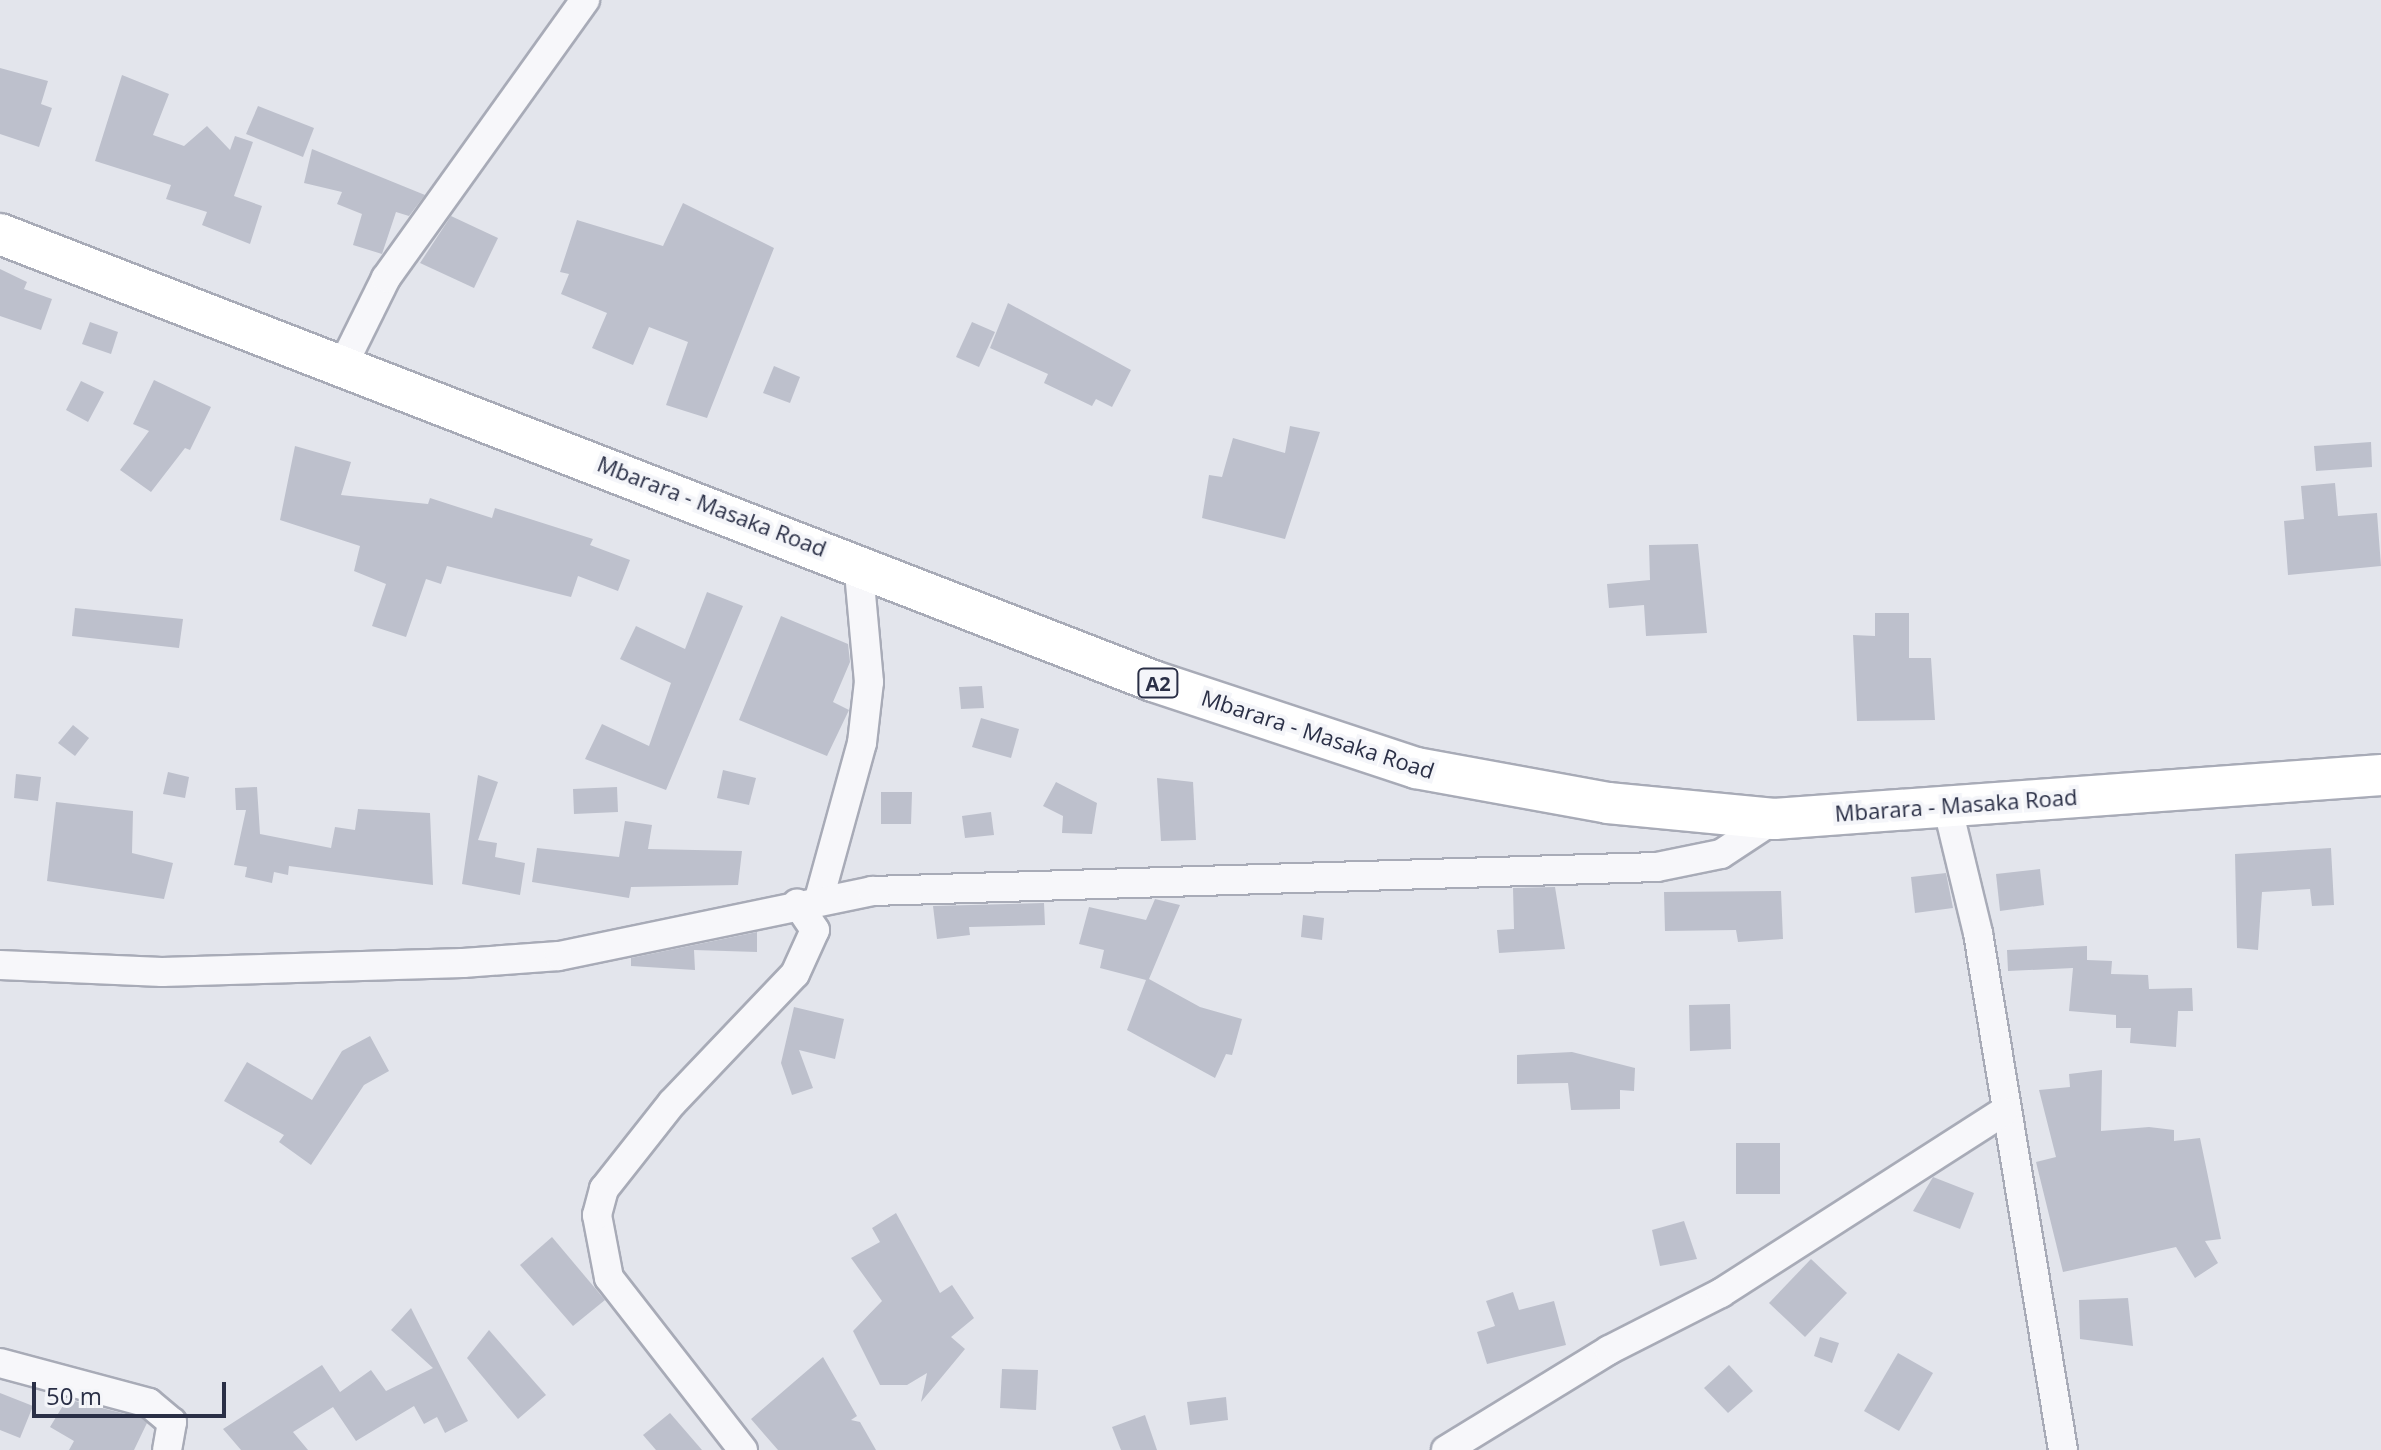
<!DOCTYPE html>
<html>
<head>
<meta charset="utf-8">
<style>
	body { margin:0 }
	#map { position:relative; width:2381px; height:1450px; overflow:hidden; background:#e3e5ec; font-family:"Open Sans",sans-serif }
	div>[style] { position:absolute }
	.building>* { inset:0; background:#bdc0cc }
	.roads { filter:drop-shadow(2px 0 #a8abb7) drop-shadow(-2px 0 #a8abb7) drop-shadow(0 2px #a8abb7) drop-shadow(0 -2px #a8abb7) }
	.minor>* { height:28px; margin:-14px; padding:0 14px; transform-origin:14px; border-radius:14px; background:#f7f7fa }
	.highway>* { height:40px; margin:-20px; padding:0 20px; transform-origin:20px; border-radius:20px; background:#fff }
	span { translate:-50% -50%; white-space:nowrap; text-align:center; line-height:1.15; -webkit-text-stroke:8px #f4f5f9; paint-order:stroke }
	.shield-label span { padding:2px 6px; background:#f4f5f9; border:2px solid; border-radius:6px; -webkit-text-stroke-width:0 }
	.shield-label { font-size:20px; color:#2a2f46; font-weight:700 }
	.street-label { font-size:22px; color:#2a2f46 }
	.scale { position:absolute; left:32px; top:1382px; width:194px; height:36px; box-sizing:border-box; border:4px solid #2a2f46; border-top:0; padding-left:10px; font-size:24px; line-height:28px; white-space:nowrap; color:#2a2f46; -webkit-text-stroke:6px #f4f5f9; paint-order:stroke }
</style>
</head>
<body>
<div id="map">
	<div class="building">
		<div style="clip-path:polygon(0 68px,48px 81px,41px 104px,52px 108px,39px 147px,0 134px)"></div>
		<div style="clip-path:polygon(122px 75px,169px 94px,153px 135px,184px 146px,207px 126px,230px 150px,235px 136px,253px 142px,234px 196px,262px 206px,250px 244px,202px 225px,207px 212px,166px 199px,171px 185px,95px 161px)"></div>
		<div style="clip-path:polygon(258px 106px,314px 128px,303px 157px,246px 134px)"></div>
		<div style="clip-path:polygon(312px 149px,425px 195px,409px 216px,396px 212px,382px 254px,353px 245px,362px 214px,337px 204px,342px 192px,304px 183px)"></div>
		<div style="clip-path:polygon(683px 203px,774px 248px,707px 418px,666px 405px,688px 342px,649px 327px,633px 365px,592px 348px,607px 313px,561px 294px,569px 274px,560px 272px,577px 220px,663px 246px)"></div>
		<div style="clip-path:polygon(451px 216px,498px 238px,474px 288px,420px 263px)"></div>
		<div style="clip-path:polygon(0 269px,27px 282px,24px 289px,52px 299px,41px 330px,0 316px)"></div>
		<div style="clip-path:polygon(1008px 303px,1131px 370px,1112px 407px,1096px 399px,1092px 406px,1044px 383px,1048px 374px,990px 348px)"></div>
		<div style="clip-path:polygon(90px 322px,118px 332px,111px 354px,82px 344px)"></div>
		<div style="clip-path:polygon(972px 322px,995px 332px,979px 367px,956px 357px)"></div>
		<div style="clip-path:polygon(774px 366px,800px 377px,790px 403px,763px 393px)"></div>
		<div style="clip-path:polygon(154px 380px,211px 407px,190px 450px,185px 448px,151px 492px,120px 470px,149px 431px,133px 424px)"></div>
		<div style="clip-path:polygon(81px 381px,104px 392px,88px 422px,66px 410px)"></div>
		<div style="clip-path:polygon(1290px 426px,1320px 432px,1285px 539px,1202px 518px,1209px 475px,1222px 477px,1233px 438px,1285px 453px)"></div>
		<div style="clip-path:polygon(2371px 442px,2372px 467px,2316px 471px,2314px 446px)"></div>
		<div style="clip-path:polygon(295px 446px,351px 462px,341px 495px,428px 504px,430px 498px,492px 518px,495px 508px,593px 539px,590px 545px,630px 560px,618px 591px,578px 576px,571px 597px,447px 566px,441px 584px,426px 579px,406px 637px,372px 626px,386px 584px,354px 571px,360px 546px,280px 520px)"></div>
		<div style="clip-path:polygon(2335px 483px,2338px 516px,2377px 513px,2381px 566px,2288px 575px,2284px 521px,2304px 519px,2301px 486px)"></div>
		<div style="clip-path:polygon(1698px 544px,1707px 633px,1646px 636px,1644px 605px,1609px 608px,1607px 584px,1650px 580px,1649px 545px)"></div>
		<div style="clip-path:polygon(707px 592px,743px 606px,666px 790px,585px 759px,602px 724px,649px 746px,671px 683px,620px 659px,636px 626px,685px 649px)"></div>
		<div style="clip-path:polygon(75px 608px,183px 619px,179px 648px,72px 636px)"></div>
		<div style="clip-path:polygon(1875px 613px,1909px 613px,1909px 658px,1931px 658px,1935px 720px,1857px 721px,1853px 635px,1875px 636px)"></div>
		<div style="clip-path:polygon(781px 616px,848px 644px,850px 662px,833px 702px,849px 710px,827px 756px,739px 720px)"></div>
		<div style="clip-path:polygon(982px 686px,984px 708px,961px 709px,959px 687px)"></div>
		<div style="clip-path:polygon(981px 718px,1019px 729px,1011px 758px,972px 747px)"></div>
		<div style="clip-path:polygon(73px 725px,89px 738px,75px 756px,58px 743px)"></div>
		<div style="clip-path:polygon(723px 770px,756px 778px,749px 805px,717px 798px)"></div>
		<div style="clip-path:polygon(168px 772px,189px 777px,185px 798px,163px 794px)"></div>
		<div style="clip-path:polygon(16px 774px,41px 777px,38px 801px,14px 798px)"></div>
		<div style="clip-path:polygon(478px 775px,498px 782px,478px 840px,497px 843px,495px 857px,525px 863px,520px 895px,462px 884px)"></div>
		<div style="clip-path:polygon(1157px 778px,1193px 782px,1196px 840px,1161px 841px)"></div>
		<div style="clip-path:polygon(1056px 782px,1097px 803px,1092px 834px,1062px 833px,1063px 816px,1043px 806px)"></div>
		<div style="clip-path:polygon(257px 787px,260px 834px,331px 848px,335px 827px,355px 830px,358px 809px,430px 813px,433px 885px,289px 866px,288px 875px,274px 872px,272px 883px,245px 877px,247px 867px,234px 865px,246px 810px,236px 810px,235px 788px)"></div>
		<div style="clip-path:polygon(617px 787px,618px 812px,574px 814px,573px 789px)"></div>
		<div style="clip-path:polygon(881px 792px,912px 792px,911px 824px,881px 824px)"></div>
		<div style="clip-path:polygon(56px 802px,133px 811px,132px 853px,173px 863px,164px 899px,47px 881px)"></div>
		<div style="clip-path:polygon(991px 812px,994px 835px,965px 838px,962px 816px)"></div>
		<div style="clip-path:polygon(625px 821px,652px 825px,648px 849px,742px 851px,738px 885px,631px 887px,629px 898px,532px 882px,537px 848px,619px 857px)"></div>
		<div style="clip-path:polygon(2331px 848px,2334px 905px,2312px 906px,2310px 889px,2262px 892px,2258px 950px,2237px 948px,2235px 854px)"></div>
		<div style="clip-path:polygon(2040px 869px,2044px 905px,2000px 911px,1996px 874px)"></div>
		<div style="clip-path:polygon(1946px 873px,1953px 908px,1915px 913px,1911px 877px)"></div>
		<div style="clip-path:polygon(1555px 887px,1565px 949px,1499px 953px,1497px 930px,1514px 929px,1513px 888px)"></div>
		<div style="clip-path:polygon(1781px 891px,1783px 939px,1738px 942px,1736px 930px,1665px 931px,1664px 892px)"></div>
		<div style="clip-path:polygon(1155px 899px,1180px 905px,1149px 979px,1200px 1007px,1242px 1019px,1232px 1055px,1226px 1054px,1215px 1078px,1127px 1030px,1146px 980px,1100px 968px,1104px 950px,1079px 944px,1089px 907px,1146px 920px)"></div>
		<div style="clip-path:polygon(1044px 903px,1045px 925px,969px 927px,970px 935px,937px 939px,933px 906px)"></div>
		<div style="clip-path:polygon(1303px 915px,1324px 918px,1322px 940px,1301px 937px)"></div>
		<div style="clip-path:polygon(757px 932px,757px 952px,694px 950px,695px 970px,631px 966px,631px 958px)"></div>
		<div style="clip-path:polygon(2087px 946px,2087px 960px,2112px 961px,2111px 974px,2148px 975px,2149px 989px,2192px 988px,2193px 1011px,2178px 1011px,2176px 1047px,2130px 1043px,2131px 1028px,2116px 1028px,2116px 1015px,2069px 1011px,2073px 968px,2008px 971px,2007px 950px)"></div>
		<div style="clip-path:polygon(1730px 1004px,1731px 1049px,1690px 1051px,1689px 1005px)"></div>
		<div style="clip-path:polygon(794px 1007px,844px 1019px,835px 1059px,799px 1050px,813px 1088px,792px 1095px,781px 1063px)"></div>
		<div style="clip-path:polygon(370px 1036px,389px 1071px,364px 1085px,311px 1165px,279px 1142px,284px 1135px,224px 1101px,247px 1062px,312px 1100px,342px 1051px)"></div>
		<div style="clip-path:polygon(1572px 1052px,1635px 1068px,1634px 1091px,1620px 1090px,1620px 1109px,1571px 1110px,1568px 1083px,1517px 1084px,1517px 1055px)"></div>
		<div style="clip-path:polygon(2102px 1070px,2101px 1131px,2149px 1127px,2174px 1130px,2174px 1141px,2200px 1138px,2221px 1239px,2205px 1241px,2218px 1263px,2195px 1278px,2176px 1247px,2063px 1272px,2036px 1162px,2056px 1157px,2039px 1090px,2070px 1087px,2069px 1074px)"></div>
		<div style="clip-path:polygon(1736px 1143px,1780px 1143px,1780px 1194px,1736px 1194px)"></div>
		<div style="clip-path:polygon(1933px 1177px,1974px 1193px,1960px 1229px,1913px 1211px)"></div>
		<div style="clip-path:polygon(896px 1213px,940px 1293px,952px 1285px,974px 1318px,951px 1337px,965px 1349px,921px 1402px,927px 1373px,907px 1385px,880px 1385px,853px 1331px,882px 1301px,851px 1258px,880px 1242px,872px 1228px)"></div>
		<div style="clip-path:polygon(1684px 1221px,1697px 1259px,1660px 1266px,1652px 1230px)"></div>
		<div style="clip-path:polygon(552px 1237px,605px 1300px,573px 1326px,520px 1265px)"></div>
		<div style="clip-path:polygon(1811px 1259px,1847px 1293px,1805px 1337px,1769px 1303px)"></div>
		<div style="clip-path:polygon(1513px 1292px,1519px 1310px,1554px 1301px,1566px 1345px,1487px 1364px,1477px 1332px,1495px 1326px,1486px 1301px)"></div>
		<div style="clip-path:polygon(2128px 1298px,2133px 1346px,2080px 1339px,2079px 1300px)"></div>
		<div style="clip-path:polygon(411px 1308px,468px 1421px,445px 1433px,437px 1417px,424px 1424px,414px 1406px,356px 1441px,333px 1407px,293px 1432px,308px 1450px,241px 1450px,223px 1429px,322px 1365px,340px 1392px,371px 1370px,386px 1391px,433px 1368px,391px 1330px)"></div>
		<div style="clip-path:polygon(489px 1330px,546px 1395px,518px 1419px,467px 1358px)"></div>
		<div style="clip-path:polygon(1820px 1337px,1839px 1343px,1832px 1363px,1814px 1356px)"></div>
		<div style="clip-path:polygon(1898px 1353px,1933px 1373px,1899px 1431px,1864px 1411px)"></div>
		<div style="clip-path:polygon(823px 1357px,857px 1416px,851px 1420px,860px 1422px,876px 1450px,778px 1450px,751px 1419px)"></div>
		<div style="clip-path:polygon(1729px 1365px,1753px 1391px,1728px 1413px,1704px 1388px)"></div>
		<div style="clip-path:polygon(1002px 1369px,1038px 1370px,1036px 1410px,1000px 1408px)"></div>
		<div style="clip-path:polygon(0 1393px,33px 1406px,20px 1438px,0 1430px)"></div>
		<div style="clip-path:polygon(1226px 1397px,1228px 1420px,1190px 1425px,1187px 1402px)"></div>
		<div style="clip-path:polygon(67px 1399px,141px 1418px,147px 1423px,134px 1450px,69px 1450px,74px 1441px,50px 1427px)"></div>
		<div style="clip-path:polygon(670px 1413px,702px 1450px,656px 1450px,643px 1435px)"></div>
		<div style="clip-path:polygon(1145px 1415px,1157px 1450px,1121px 1450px,1112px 1427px)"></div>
	</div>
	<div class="roads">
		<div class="minor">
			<div style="left:343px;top:365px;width:97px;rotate:-63.7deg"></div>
			<div style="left:386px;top:278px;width:342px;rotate:-54.4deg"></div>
			<div style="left:1947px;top:805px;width:132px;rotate:76.4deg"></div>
			<div style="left:1978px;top:933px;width:524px;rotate:80.66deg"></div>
			<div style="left:819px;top:899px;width:162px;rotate:-74.6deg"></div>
			<div style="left:862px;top:743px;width:61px;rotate:-83.5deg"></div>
			<div style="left:869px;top:682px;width:121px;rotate:-95.2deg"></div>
			<div style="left:0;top:965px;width:162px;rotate:2.5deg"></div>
			<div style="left:162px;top:972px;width:301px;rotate:-1.7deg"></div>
			<div style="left:463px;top:963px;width:96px;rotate:-4.2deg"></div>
			<div style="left:559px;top:956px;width:320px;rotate:-11.7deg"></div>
			<div style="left:872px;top:891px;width:785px;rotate:-1.75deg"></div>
			<div style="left:1657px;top:867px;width:65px;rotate:-11.5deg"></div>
			<div style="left:1721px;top:854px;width:64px;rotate:-33.4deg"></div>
			<div style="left:0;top:1363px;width:154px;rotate:15deg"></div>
			<div style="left:149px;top:1403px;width:30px;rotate:40deg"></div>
			<div style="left:172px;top:1422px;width:28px;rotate:100deg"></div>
			<div style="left:743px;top:1450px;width:218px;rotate:-127.9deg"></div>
			<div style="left:609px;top:1278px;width:64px;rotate:-100.8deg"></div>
			<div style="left:597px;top:1215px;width:27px;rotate:-75deg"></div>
			<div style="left:604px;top:1189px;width:110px;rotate:-51.7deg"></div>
			<div style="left:672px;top:1103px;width:178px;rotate:-46.4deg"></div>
			<div style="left:795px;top:974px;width:48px;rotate:-65.6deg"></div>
			<div style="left:815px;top:930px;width:32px;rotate:-124deg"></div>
			<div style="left:1446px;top:1450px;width:191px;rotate:-31.5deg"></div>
			<div style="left:1609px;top:1350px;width:126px;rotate:-27deg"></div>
			<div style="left:1721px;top:1293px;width:335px;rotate:-32.7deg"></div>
		</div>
		<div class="highway">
			<div style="left:0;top:234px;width:1237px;rotate:21.19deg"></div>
			<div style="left:1153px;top:681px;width:277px;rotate:18.3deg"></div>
			<div style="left:1416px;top:768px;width:195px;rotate:10.3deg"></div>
			<div style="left:1608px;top:803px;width:167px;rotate:5.5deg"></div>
			<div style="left:1774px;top:819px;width:609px;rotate:-4.15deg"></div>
		</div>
	</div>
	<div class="shield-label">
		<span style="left:1158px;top:683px">A2</span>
	</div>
	<div class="street-label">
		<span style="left:712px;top:506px;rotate:21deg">Mbarara - Masaka Road</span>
		<span style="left:1318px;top:734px;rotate:18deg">Mbarara - Masaka Road</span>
		<span style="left:1956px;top:805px;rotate:-4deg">Mbarara - Masaka Road</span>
	</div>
	<div class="scale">50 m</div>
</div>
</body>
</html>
